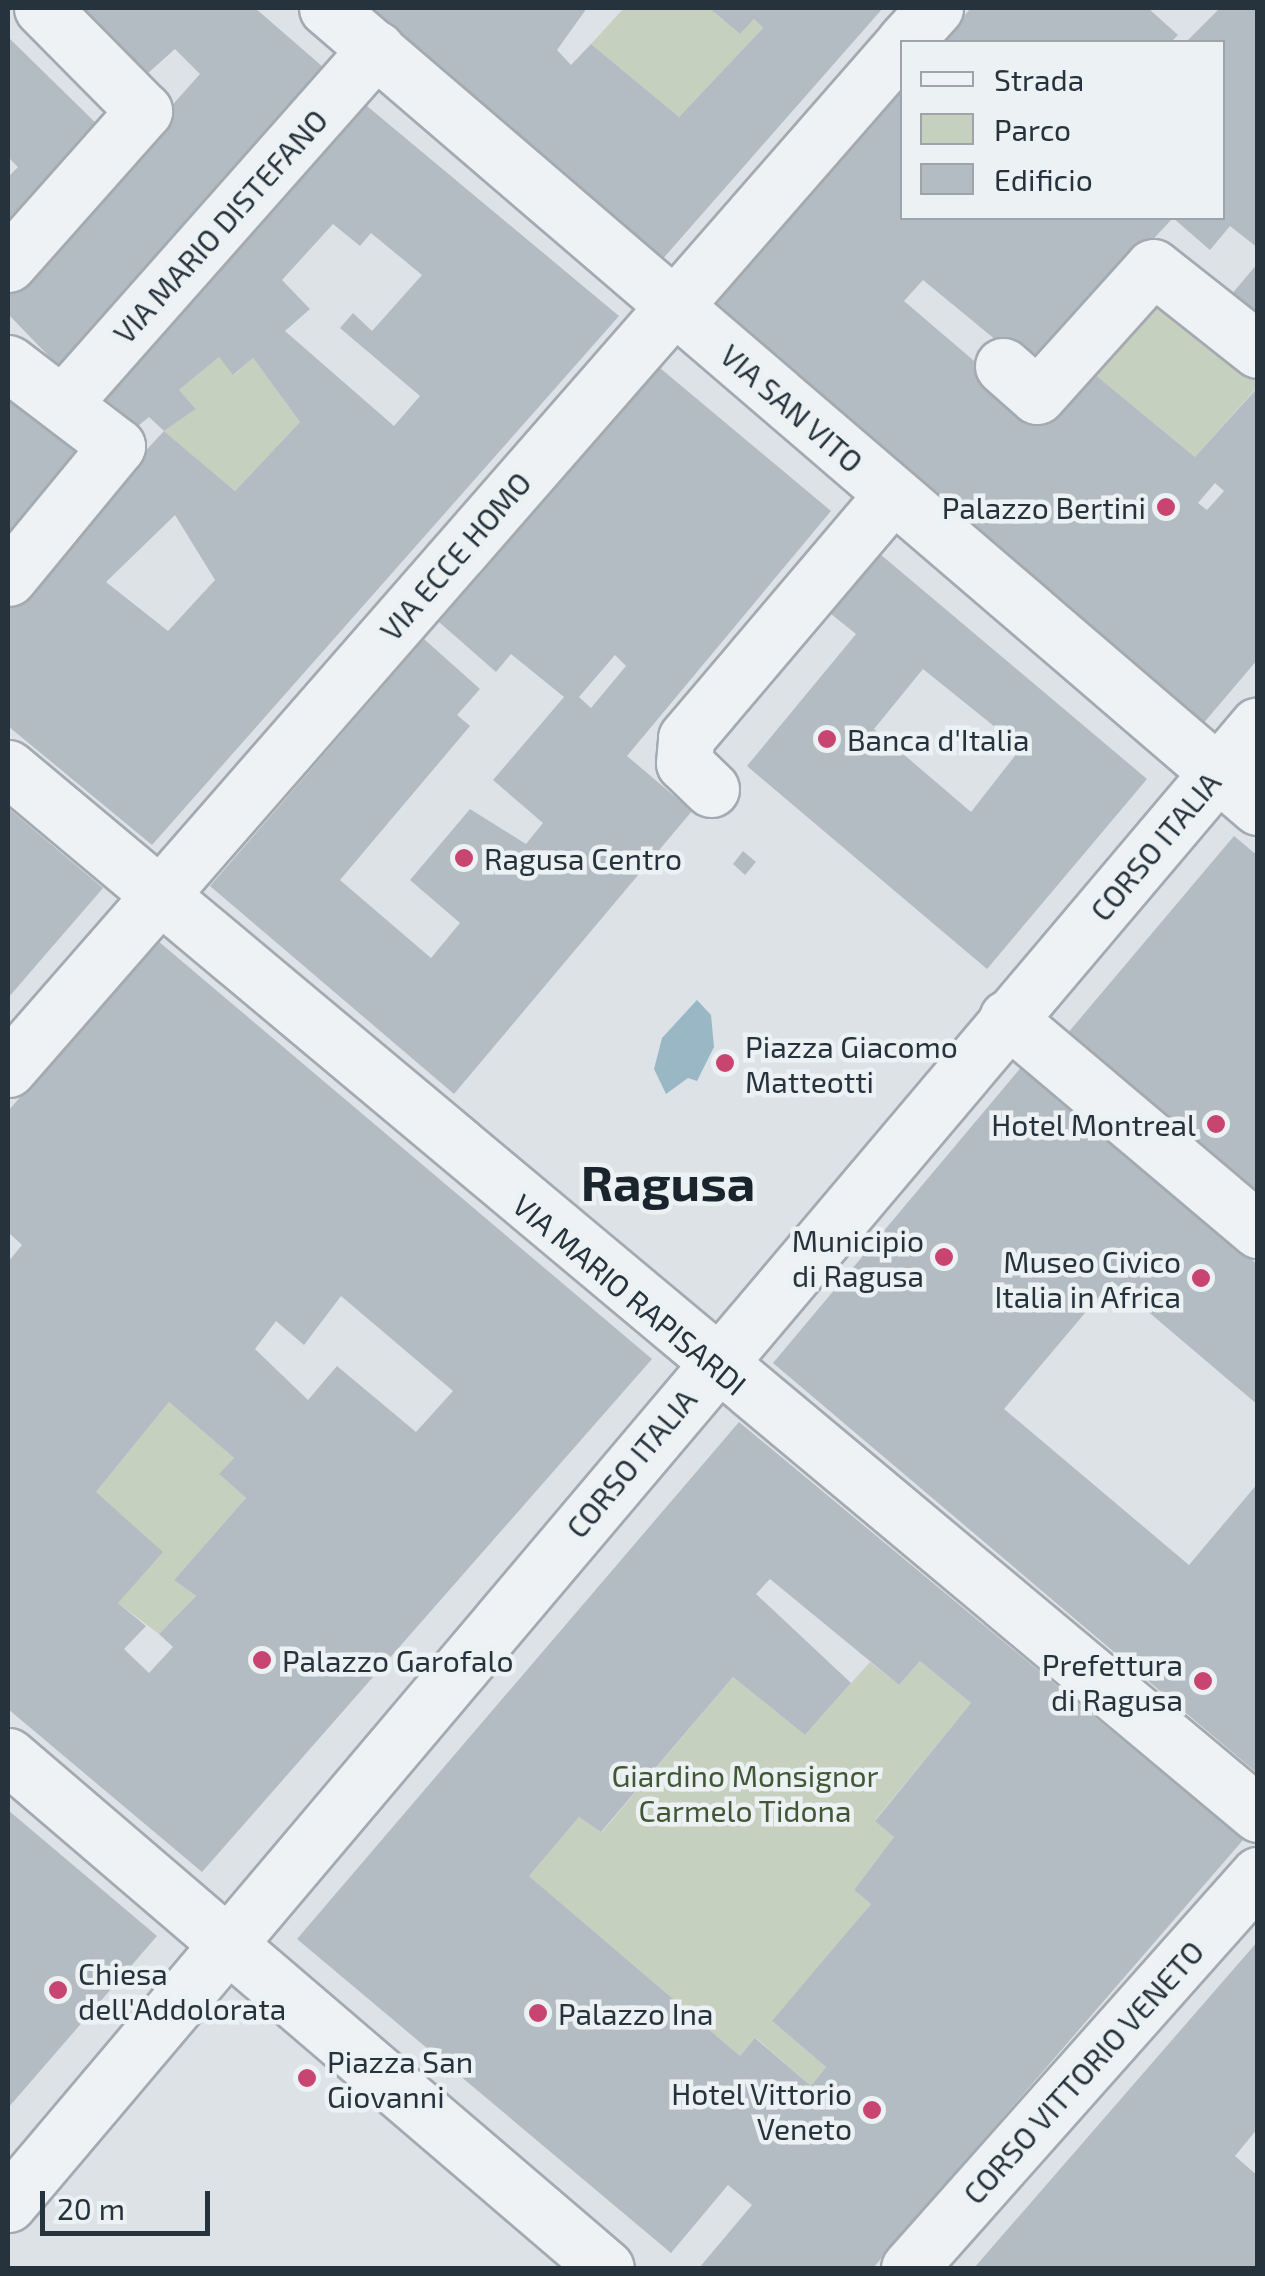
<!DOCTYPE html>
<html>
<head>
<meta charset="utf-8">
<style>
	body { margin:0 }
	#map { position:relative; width:1265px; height:2276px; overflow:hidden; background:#dde2e6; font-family:"Exo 2",sans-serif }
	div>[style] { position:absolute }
	.green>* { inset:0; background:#c6d0be }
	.water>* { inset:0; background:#99b7c5 }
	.building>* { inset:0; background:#b4bcc3 }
	.roads { filter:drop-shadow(2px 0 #a3aab0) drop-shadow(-2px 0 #a3aab0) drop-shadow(0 2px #a3aab0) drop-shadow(0 -2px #a3aab0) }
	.minor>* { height:55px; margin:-27.5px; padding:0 27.5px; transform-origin:27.5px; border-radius:27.5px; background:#eff2f5 }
	.dots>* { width:28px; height:28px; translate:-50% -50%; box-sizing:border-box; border:5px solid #ecf1f4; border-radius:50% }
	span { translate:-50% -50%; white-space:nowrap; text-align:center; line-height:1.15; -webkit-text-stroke:9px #ecf1f4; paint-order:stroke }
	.street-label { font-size:30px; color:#27333c }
	.poi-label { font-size:30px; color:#27333c }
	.right { translate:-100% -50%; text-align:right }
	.left { translate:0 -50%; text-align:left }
	.park-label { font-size:30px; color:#425735 }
	.town-label { font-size:50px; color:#1a242d; font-weight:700 }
	.frame { position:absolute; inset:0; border:10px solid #27333c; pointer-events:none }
	.legend { position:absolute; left:900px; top:40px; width:325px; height:180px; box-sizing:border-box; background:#ecf1f4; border:2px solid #9da5aa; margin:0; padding:12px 18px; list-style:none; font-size:30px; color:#27333c }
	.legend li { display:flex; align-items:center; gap:20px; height:50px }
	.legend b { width:50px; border:2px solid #9da5aa }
	.scale { position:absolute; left:40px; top:2191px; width:170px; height:45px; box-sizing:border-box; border:5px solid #27333c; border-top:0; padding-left:12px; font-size:30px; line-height:35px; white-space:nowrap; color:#27333c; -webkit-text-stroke:8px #ecf1f4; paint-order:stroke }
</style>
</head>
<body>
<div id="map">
	<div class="green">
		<div style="clip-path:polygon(624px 8px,709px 8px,740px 34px,754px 19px,763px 28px,679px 117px,591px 44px)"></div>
		<div style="clip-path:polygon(1162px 282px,1257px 361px,1257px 387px,1195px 457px,1087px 368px)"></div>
		<div style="clip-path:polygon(219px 357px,234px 375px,253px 358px,300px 422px,235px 491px,164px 431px,196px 409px,179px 390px)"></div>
		<div style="clip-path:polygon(169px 1402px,234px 1458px,220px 1475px,246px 1498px,174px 1580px,196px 1596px,159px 1634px,118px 1603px,96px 1492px)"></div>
		<div style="clip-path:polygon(920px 1661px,971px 1703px,875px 1820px,894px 1837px,854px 1890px,871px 1904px,773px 2022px,826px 2067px,811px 2086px,756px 2038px,740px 2056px,529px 1876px,579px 1817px,602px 1832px,733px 1677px,805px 1735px,870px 1662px,899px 1685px)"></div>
	</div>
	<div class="water">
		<div style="clip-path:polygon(697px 1000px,711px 1015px,714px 1047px,697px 1081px,688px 1078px,666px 1094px,654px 1069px,662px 1038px)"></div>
	</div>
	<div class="building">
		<div style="clip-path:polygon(63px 8px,255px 8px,330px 73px,66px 374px,8px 314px,8px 289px,200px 74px,175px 49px,137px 83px)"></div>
		<div style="clip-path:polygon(352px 8px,587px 8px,557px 50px,571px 65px,591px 44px,679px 117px,763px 28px,754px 19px,740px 34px,709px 8px,883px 8px,653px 270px)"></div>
		<div style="clip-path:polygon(971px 8px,1148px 8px,1178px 35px,1171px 42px,941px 42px)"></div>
		<div style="clip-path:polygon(evenodd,1220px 8px,1258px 8px,1258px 248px,1230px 226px,1210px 250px,1173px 218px,1031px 369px,923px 280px,904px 301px,1042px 419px,1087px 368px,1195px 457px,1258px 387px,1258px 659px,1196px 732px,707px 313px,902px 87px,902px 218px,1222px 218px,1222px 42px,1186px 42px,1220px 8px,1215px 483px,1224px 491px,1207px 510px,1198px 503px,1215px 483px)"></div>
		<div style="clip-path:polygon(8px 37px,104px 131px,8px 251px,8px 177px,18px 167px,8px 157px)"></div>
		<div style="clip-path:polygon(evenodd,361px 101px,619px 316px,152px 845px,8px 726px,8px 599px,164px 431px,235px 491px,300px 422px,253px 358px,233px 375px,219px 357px,179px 390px,196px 409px,164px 431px,149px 417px,127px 435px,92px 396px,361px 101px,333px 224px,360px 246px,371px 233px,422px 275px,372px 331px,353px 313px,340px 328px,420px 396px,394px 426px,285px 331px,310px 309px,282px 280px,333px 224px,361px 101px,175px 515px,215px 580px,168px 631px,106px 582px,175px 515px)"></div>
		<div style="clip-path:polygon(1258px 263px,1258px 331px,1225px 302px)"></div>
		<div style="clip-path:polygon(evenodd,660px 368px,831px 511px,627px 756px,692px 811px,454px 1094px,210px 886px,424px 639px,480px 689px,457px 715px,470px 726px,340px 880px,431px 958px,460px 923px,410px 880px,470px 809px,526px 844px,543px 823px,493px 780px,564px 697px,511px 654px,496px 672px,439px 622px,660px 368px,615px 655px,626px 666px,591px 708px,579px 697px,615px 655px)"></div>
		<div style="clip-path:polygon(8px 387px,92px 445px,8px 550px)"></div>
		<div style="clip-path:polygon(evenodd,880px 554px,1147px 779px,987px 969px,747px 766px,856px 634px,831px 614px,880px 554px,923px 669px,1021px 748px,971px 812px,874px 729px,923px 669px)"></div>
		<div style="clip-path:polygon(8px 808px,103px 888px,8px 998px)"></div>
		<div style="clip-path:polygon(1234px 836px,1258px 856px,1258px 1193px,1067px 1034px)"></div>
		<div style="clip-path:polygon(743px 851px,756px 862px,745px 875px,733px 864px)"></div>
		<div style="clip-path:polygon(evenodd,158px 941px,652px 1359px,202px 1872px,8px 1709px,8px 1262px,22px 1245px,8px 1232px,8px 1111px,158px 941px,341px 1296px,453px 1391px,416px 1432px,337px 1366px,308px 1400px,255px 1349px,276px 1321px,304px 1345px,341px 1296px,158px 941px,169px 1402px,234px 1458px,219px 1474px,246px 1498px,174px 1580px,196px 1596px,159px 1634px,173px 1647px,149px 1673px,124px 1649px,146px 1626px,118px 1603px,163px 1552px,96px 1492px,169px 1402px)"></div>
		<div style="clip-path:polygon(1023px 1065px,1258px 1265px,1258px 1405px,1112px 1281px,1004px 1409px,1189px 1565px,1258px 1483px,1258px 1774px,773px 1363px)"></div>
		<div style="clip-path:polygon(evenodd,739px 1422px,1243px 1840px,873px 2268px,699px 2268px,752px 2205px,728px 2185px,671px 2253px,297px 1939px,739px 1422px,770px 1579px,899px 1685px,920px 1661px,971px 1703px,875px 1821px,894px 1837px,854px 1890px,871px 1904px,772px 2021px,826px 2067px,811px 2086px,755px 2038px,740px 2056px,529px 1876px,579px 1817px,601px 1832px,733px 1677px,805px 1735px,851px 1683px,756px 1594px,770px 1579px)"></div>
		<div style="clip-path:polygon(8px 1810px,157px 1936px,8px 2108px)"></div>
		<div style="clip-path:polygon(1258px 1941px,1258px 2128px,1235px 2156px,1258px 2176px,1258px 2268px,974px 2268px)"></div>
	</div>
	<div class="roads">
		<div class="minor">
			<div style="left:327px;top:8px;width:1227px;rotate:40.64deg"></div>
			<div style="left:904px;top:42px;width:46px;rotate:-47.6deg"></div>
			<div style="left:8px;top:264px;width:205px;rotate:-48.4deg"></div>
			<div style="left:144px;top:111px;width:145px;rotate:-134.7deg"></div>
			<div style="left:8px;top:363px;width:137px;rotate:37.3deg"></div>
			<div style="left:117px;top:446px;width:171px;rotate:129.5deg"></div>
			<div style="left:1003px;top:366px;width:45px;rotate:41.4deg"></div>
			<div style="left:1037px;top:396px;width:173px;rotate:-48deg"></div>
			<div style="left:1153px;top:267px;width:134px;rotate:38.3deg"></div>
			<div style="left:63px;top:403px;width:473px;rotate:-48.5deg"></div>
			<div style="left:8px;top:768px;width:1630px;rotate:39.92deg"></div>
			<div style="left:711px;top:789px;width:37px;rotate:-136deg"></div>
			<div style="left:684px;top:763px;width:25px;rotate:-85deg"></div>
			<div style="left:686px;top:738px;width:319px;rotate:-49.7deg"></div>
			<div style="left:1007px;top:1018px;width:329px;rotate:40.2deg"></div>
			<div style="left:8px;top:1069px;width:1359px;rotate:-48.88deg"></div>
			<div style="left:8px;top:1756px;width:787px;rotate:40.57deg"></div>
			<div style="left:8px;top:2204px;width:1936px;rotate:-49.8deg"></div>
			<div style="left:909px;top:2268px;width:526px;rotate:-48.39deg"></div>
		</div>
	</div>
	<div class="dots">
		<div style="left:1166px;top:507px;background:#c84571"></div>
		<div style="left:827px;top:739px;background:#c84571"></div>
		<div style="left:464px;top:858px;background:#c84571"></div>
		<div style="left:725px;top:1063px;background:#c84571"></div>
		<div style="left:1216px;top:1124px;background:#c84571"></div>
		<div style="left:944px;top:1257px;background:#c84571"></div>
		<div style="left:1201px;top:1278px;background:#c84571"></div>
		<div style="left:262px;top:1660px;background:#c84571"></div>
		<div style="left:1203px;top:1681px;background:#c84571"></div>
		<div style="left:58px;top:1990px;background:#c84571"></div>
		<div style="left:538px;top:2013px;background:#c84571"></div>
		<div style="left:307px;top:2078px;background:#c84571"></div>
		<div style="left:872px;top:2110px;background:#c84571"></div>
	</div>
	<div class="street-label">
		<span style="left:220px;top:226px;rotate:-48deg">VIA MARIO DISTEFANO</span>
		<span style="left:792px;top:408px;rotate:41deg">VIA SAN VITO</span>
		<span style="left:455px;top:556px;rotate:-49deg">VIA ECCE HOMO</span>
		<span style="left:1155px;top:846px;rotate:-50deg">CORSO ITALIA</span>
		<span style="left:630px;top:1294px;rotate:40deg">VIA MARIO RAPISARDI</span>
		<span style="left:631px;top:1463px;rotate:-50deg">CORSO ITALIA</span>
		<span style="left:1083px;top:2072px;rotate:-48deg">CORSO VITTORIO VENETO</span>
	</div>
	<div class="poi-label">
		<span class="right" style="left:1146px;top:507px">Palazzo Bertini</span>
		<span class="left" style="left:847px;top:739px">Banca d'Italia</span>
		<span class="left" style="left:484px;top:858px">Ragusa Centro</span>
		<span class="left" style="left:745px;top:1063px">Piazza Giacomo<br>Matteotti</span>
		<span class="right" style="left:1196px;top:1124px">Hotel Montreal</span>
		<span class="right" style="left:924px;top:1257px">Municipio<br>di Ragusa</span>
		<span class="right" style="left:1181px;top:1278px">Museo Civico<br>Italia in Africa</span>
		<span class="left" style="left:282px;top:1660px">Palazzo Garofalo</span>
		<span class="right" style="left:1183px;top:1681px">Prefettura<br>di Ragusa</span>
		<span class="left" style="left:78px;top:1990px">Chiesa<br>dell'Addolorata</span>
		<span class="left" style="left:558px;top:2013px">Palazzo Ina</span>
		<span class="left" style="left:327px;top:2078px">Piazza San<br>Giovanni</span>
		<span class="right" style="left:852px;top:2110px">Hotel Vittorio<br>Veneto</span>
	</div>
	<div class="park-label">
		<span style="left:745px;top:1792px">Giardino Monsignor<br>Carmelo Tidona</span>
	</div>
	<div class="town-label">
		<span style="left:668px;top:1182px">Ragusa</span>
	</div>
	<div class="frame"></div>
	<ul class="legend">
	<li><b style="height:12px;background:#eff2f5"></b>Strada</li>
	<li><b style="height:28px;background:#c6d0be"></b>Parco</li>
	<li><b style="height:28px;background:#b4bcc3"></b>Edificio</li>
	</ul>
	<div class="scale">20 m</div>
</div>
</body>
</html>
